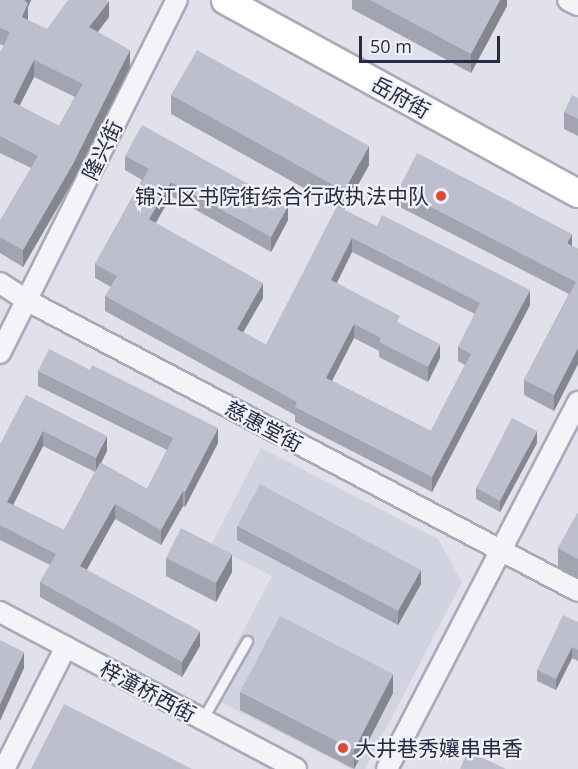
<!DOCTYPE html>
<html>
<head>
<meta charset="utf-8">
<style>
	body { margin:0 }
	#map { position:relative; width:578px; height:769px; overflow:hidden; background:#e0e1eb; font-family:"Open Sans","Noto Sans SC",sans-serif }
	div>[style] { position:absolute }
	.built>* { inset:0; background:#d2d3e0 }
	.roads { filter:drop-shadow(2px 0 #a8aab9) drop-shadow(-2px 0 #a8aab9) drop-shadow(0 2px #a8aab9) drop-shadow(0 -2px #a8aab9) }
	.lane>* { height:9px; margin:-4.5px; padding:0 4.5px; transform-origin:4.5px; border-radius:4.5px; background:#f3f4f8 }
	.street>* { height:20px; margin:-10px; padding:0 10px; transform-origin:10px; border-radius:10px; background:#f3f4f8 }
	.secondary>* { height:27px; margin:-13.5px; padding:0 13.5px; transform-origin:13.5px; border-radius:13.5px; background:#fff }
	.wall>* { inset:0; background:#a3a4b1 }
	.shaded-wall>* { inset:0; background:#848690 }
	.building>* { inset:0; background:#bdbfce }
	.dots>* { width:16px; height:16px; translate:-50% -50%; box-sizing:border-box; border:3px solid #f0f1f8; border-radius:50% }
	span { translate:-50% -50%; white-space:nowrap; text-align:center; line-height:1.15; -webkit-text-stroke:4.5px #f0f1f8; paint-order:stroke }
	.street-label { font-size:21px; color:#272a44 }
	.poi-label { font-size:21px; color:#272a44 }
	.right { translate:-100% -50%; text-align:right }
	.left { translate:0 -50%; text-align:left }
	.scale { position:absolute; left:359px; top:36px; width:141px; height:27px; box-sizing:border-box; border:3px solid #272a44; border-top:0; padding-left:8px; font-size:18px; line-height:21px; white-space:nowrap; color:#272a44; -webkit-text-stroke:4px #f0f1f8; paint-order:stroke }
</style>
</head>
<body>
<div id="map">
	<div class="built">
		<div style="clip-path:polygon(261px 448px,438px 539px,462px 582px,365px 769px,351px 769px,209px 696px,272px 576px,211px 545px)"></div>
	</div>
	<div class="roads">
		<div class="lane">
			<div style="left:202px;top:720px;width:91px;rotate:-60.3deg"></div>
		</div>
		<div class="street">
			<div style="left:568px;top:0;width:11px;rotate:27deg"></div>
			<div style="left:0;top:283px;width:33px;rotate:33deg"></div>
			<div style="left:28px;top:301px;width:622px;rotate:27.8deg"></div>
			<div style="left:0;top:353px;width:395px;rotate:-63.4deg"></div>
			<div style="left:0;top:612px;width:335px;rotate:27.9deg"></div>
			<div style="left:4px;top:769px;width:137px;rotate:-63.1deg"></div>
			<div style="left:387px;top:769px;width:414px;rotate:-62.5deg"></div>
		</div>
		<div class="secondary">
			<div style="left:225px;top:0;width:402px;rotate:28.7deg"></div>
		</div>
	</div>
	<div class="wall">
		<div style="clip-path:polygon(evenodd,0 0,31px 0,28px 7px,28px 20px,47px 29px,109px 17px,98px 32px,130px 67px,73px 181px,23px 267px,0 253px,0 221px,31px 168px,0 153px,0 53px,4px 46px,0 44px,0 0,34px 77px,75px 97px,59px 126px,19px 106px,34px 77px)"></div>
		<div style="clip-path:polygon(352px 0,507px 0,507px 6px,471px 73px,352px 9px)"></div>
		<div style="clip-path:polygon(evenodd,171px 95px,369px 165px,344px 210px,530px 305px,432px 492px,295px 422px,295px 415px,105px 311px,105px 296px,111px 287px,95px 278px,95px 264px,142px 180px,125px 170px,125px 156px,288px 220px,271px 252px,171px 196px,156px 223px,263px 298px,243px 332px,266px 345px,338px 207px,171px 114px,171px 95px,352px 252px,475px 314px,458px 347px,458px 361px,465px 365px,431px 431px,332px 381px,354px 338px,379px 351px,379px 357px,428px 382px,440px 358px,400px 324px,336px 283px,352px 252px)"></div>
		<div style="clip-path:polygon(578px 98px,578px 136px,564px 129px,564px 112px)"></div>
		<div style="clip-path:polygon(398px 190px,572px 246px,578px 249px,578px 364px,554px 411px,524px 395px,524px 380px,569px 294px,398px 206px)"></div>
		<div style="clip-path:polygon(evenodd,38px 371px,218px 443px,185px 507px,183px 506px,161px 545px,115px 519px,86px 570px,200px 646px,182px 677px,40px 597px,40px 582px,50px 565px,0 540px,0 445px,26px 395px,107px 451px,101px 463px,147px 489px,167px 450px,38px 386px,38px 371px,43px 446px,95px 472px,64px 530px,13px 505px,43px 446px)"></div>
		<div style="clip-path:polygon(537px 443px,500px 512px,476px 499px,476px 488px)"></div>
		<div style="clip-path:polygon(578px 514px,578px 578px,558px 567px,558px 548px)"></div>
		<div style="clip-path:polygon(237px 526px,421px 584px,398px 625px,237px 540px)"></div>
		<div style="clip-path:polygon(166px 558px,232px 572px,216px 602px,166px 576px)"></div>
		<div style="clip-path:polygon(578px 622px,578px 661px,572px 658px,556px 690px,537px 681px,537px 670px)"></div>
		<div style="clip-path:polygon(240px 692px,393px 693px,354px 769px,240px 710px)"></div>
	</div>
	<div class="shaded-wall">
		<div style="clip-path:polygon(24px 0,31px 0,28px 7px,28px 19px,22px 33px,22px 17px)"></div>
		<div style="clip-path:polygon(500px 0,507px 0,507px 6px,471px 73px,471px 54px)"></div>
		<div style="clip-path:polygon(109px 1px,109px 17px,89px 43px,89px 27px)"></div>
		<div style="clip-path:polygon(130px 50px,130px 67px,73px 181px,23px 267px,23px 250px)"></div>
		<div style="clip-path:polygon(34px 60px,34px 77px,13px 119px,13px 102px)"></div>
		<div style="clip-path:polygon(369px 146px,369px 165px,344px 210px,344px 191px)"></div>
		<div style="clip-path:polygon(171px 182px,171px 196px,149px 234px,149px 219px)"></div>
		<div style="clip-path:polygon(288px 206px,288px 220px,271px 252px,271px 237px)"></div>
		<div style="clip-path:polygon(572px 234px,572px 249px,567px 243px)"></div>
		<div style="clip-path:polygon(352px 238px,352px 252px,331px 295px,331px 280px)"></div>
		<div style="clip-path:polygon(263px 283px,263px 298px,237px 343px,237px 329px)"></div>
		<div style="clip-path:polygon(530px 290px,530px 305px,432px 492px,432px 477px)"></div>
		<div style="clip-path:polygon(354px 324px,354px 338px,326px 392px,326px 378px)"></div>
		<div style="clip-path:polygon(440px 344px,440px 358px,428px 382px,428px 367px)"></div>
		<div style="clip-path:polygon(578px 348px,578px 364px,554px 411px,554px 395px)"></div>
		<div style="clip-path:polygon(218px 428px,218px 443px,185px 507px,185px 492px)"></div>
		<div style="clip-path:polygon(43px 431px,43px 446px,7px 517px,7px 502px)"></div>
		<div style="clip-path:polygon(537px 431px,537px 443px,500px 512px,500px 501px)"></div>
		<div style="clip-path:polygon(107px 436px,107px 451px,96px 473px,96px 458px)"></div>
		<div style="clip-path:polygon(183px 491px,183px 506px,161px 545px,161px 530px)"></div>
		<div style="clip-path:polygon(115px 504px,115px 519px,80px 582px,80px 566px)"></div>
		<div style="clip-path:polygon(232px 554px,232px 572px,216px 602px,216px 583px)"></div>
		<div style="clip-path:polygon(421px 570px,421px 584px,398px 625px,398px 611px)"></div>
		<div style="clip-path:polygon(200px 631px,200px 646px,182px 677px,182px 662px)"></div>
		<div style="clip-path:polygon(572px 647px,572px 658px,556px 690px,556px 679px)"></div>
		<div style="clip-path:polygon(24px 652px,24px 668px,0 721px,0 704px)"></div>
		<div style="clip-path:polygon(393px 674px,393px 693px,354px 769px,354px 750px)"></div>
	</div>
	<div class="building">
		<div style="clip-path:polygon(evenodd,0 0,24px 0,28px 3px,22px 17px,47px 29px,68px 0,107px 0,109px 1px,89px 27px,130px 50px,73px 164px,23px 250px,0 237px,0 221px,38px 156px,0 136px,0 53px,10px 32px,0 28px,0 0,34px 60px,83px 84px,59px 126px,13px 102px,34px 60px)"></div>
		<div style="clip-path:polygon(370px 0,500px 0,471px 54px)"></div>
		<div style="clip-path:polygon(197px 50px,369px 146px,344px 191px,171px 95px)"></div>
		<div style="clip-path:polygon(572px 95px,578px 98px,578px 119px,564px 112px)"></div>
		<div style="clip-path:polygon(evenodd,142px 125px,288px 206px,271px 237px,171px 182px,149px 219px,263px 283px,237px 329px,266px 345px,337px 206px,377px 226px,382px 215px,530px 290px,432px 477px,295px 407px,297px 402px,105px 296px,117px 276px,95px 264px,149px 169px,125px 156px,142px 125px,352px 238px,480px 303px,458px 347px,471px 354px,431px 431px,326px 378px,354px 324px,381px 338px,379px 342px,428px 367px,440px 344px,397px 322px,400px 316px,331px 280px,352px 238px)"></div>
		<div style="clip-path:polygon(417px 153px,572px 234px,567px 243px,578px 249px,578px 348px,554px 395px,524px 380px,576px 282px,398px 190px)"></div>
		<div style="clip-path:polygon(49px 349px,90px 370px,92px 365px,218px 428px,185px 492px,183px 491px,161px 530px,115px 504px,80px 566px,200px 631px,182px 662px,40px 582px,56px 554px,0 525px,0 445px,26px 395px,107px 436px,96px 458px,43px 431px,7px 502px,64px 530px,100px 463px,147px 489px,173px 438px,38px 371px)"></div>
		<div style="clip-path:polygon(512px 418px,537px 431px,500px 501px,476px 488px)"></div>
		<div style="clip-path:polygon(260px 484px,421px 570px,398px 611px,237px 526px)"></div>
		<div style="clip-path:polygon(577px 513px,578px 514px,578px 559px,558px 548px)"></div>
		<div style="clip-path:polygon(181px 528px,232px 554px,216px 583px,166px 558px)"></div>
		<div style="clip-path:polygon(563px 615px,578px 622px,578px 650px,572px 647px,556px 679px,537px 670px)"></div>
		<div style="clip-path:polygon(280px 616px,393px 674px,354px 750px,240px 692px)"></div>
		<div style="clip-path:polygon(0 640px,24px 652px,0 704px)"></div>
		<div style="clip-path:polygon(64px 704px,192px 769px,31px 769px)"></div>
		<div style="clip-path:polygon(468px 751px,506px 769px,460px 769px)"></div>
	</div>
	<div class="dots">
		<div style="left:441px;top:196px;background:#dd4937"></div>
		<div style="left:343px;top:748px;background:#dd4937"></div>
	</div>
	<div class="street-label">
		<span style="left:401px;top:97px;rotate:29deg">岳府街</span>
		<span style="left:102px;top:150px;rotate:-64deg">隆兴街</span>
		<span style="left:264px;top:426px;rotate:28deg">慈惠堂街</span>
		<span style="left:148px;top:691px;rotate:28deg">梓潼桥西街</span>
	</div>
	<div class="poi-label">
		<span class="right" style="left:429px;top:196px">锦江区书院街综合行政执法中队</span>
		<span class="left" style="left:355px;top:748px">大井巷秀孃串串香</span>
	</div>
	<div class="scale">50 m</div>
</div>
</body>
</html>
